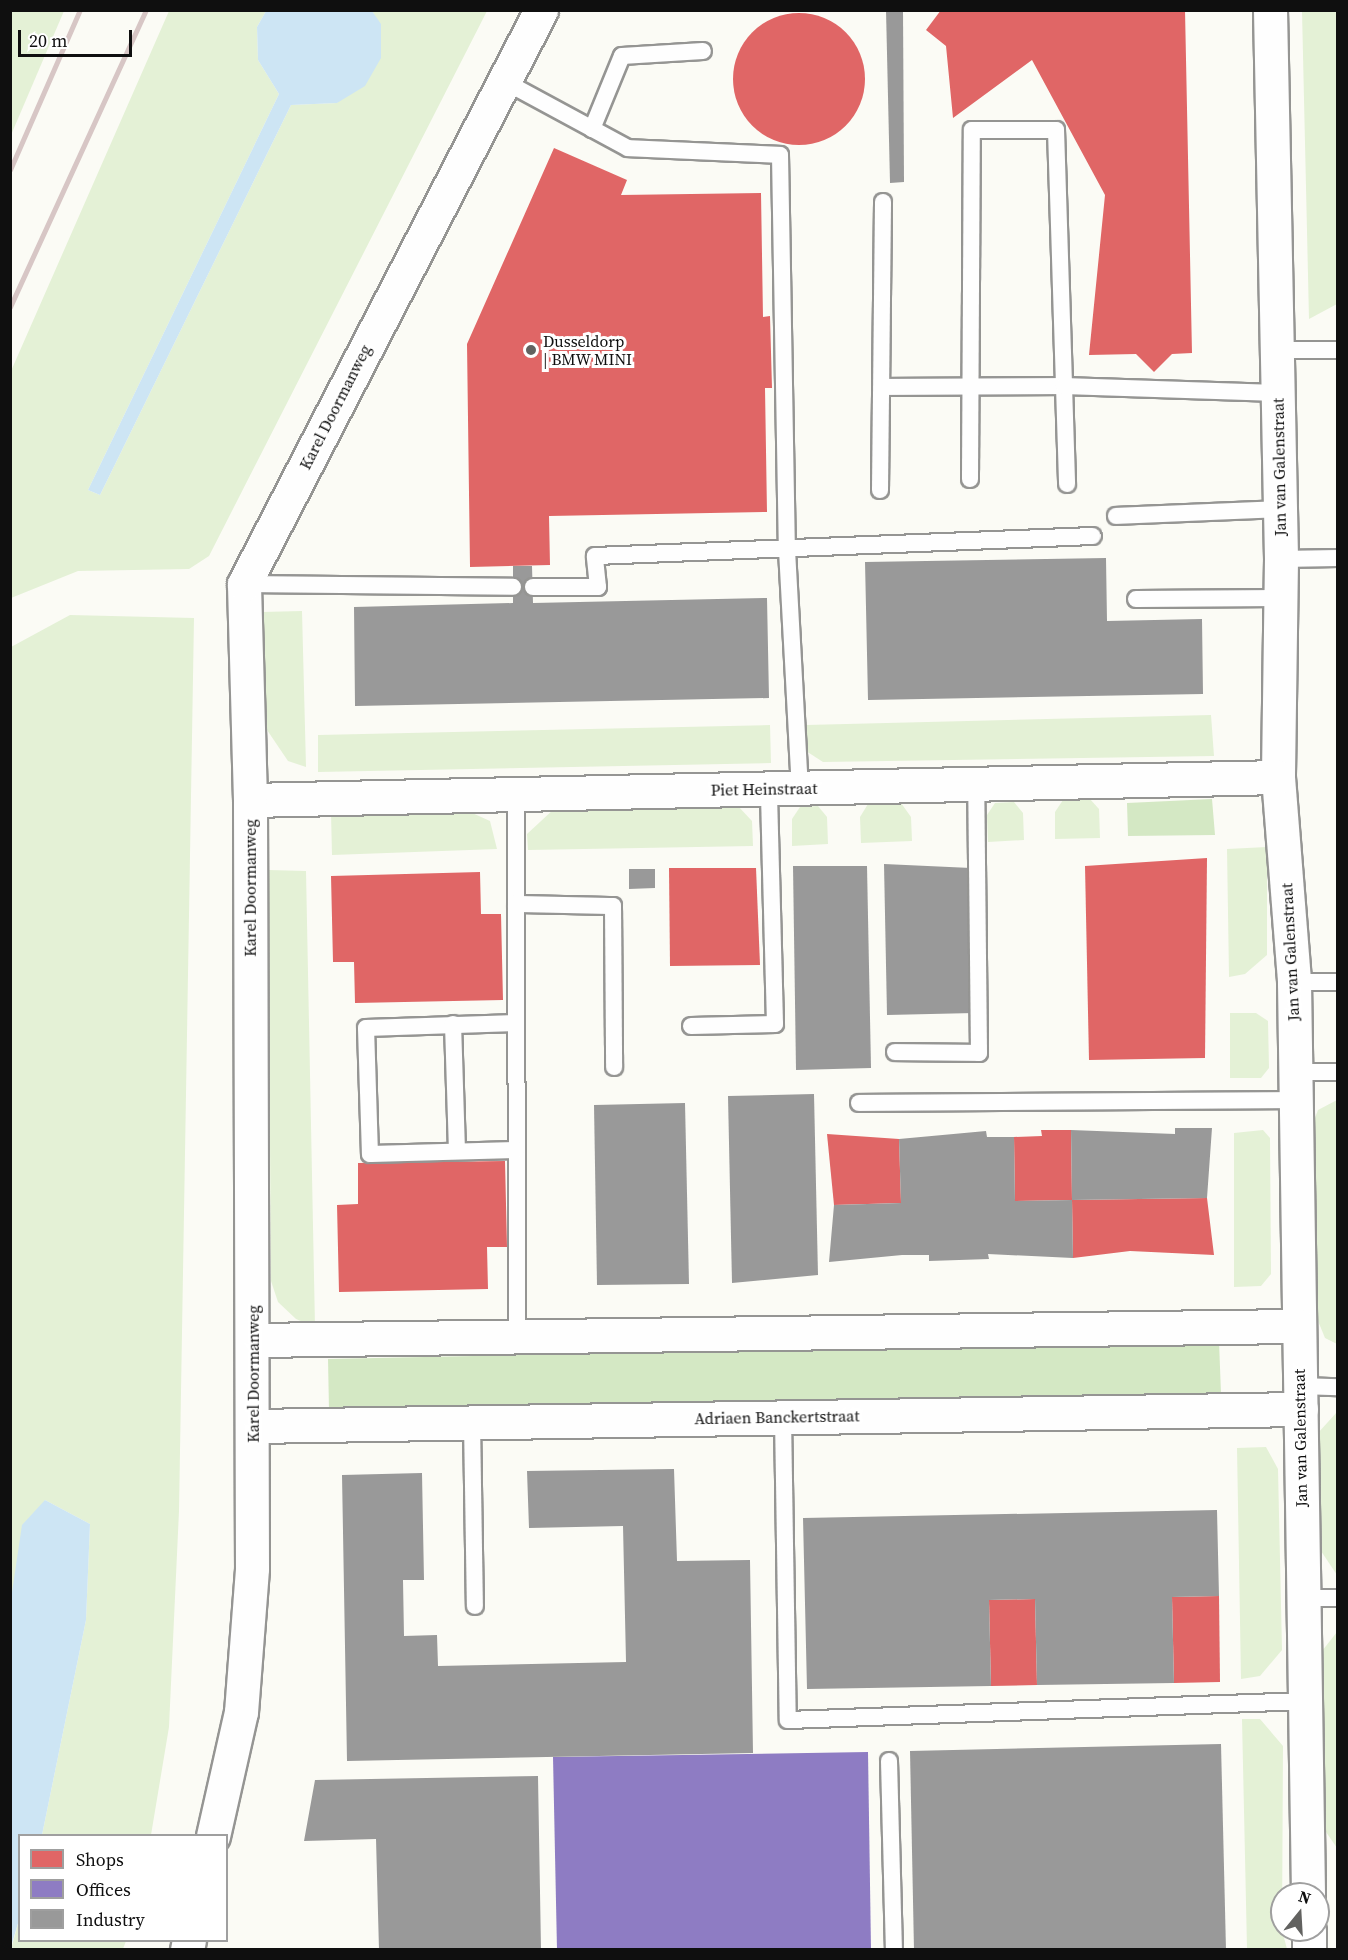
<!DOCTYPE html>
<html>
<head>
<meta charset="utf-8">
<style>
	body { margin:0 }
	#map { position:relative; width:1348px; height:1960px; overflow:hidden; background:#fbfbf5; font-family:"Source Serif 4",serif }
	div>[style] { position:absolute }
	.green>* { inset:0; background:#e4f1d6 }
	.forest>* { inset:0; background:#d4e8c4 }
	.water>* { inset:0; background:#cde5f4 }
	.shops>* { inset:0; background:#e06666 }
	.round { border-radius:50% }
	.offices>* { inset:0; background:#8e7cc3 }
	.industry>* { inset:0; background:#999 }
	.roads { filter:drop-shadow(2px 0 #959593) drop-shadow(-2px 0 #959593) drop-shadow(0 2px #959593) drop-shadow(0 -2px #959593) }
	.service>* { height:16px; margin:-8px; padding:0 8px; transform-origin:8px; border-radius:8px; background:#fefefe }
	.minor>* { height:33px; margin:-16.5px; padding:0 16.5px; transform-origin:16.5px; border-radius:16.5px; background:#fefefe }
	.rail>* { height:4.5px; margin:-2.25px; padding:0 2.25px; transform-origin:2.25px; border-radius:2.25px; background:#d7c6c5 }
	.dots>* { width:16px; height:16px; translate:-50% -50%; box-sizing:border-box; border:3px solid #fff; border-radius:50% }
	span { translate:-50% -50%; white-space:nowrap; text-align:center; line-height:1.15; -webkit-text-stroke:6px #fff; paint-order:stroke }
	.poi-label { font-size:16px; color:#0f0f0f }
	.left { translate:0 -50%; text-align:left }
	.street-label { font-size:16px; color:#0f0f0f }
	.frame { position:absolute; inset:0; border:12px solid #0f0f0f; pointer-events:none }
	.legend { position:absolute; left:18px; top:1834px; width:210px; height:108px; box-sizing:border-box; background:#fff; border:2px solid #9f9f9f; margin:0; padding:8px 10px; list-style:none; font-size:18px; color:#0f0f0f }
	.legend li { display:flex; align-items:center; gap:12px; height:30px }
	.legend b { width:30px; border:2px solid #9f9f9f }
	.north { position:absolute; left:1270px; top:1882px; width:60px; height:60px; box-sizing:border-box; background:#fff; border:2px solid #9f9f9f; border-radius:50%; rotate:18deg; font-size:16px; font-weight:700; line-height:24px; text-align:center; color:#0f0f0f }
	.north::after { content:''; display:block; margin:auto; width:21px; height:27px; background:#626260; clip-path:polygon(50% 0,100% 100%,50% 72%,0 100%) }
	.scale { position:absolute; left:18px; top:30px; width:114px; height:27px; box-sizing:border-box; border:3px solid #0f0f0f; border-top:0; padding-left:8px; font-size:18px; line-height:21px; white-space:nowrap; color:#0f0f0f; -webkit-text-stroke:4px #fff; paint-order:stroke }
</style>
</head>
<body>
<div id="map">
	<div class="green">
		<div style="clip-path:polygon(11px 10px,64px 11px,11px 135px,10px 11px)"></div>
		<div style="clip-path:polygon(169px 11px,266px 11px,257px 27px,258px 60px,279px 94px,88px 490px,100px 495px,291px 105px,337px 103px,380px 25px,372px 11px,487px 11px,209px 556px,189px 569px,78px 571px,11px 598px,11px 371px)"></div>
		<div style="clip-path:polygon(1302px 11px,1338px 11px,1337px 304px,1309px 319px)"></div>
		<div style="clip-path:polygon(302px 611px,306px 767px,288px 761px,265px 727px,262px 612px)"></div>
		<div style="clip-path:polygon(70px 615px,194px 618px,179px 1511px,169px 1727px,151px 1835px,42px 1835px,86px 1620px,90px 1524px,45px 1500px,11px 1599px,11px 647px)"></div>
		<div style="clip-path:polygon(1211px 715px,1214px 756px,823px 762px,806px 751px,806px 725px)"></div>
		<div style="clip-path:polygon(770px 725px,771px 763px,318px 772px,318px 735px)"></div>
		<div style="clip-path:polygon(1089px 798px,1099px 809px,1100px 838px,1055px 839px,1055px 812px,1063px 800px)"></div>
		<div style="clip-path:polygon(1014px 802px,1023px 813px,1024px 840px,988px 842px,987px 815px,995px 803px)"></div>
		<div style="clip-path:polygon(901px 803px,911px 817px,912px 841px,861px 843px,860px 817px,868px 804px)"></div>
		<div style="clip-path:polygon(737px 805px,752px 821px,753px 846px,528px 850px,527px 834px,554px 809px)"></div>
		<div style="clip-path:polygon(818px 806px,827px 817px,828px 844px,792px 846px,792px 819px,800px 807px)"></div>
		<div style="clip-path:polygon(470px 812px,490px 821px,497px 849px,332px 855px,331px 813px)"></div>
		<div style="clip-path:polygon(1267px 847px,1267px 955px,1245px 974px,1229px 977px,1227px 849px)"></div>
		<div style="clip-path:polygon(268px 870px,306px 871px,315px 1327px,296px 1319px,278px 1302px,271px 1281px)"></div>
		<div style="clip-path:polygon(1230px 1013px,1256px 1013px,1268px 1021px,1269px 1068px,1261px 1078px,1230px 1078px)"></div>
		<div style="clip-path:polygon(1337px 1100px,1338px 1100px,1337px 1344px,1325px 1338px,1316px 1316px,1313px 1123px,1318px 1110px)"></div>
		<div style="clip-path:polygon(1263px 1130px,1270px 1138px,1271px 1274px,1261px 1286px,1234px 1287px,1234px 1133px)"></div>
		<div style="clip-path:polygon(1337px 1412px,1338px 1412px,1337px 1575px,1321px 1551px,1318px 1433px)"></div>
		<div style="clip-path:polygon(1266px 1447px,1278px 1469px,1282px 1650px,1260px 1676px,1241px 1679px,1237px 1448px)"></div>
		<div style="clip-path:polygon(1337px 1632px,1338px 1632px,1337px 1848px,1326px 1832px,1322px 1651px)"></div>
		<div style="clip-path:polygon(1242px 1719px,1260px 1719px,1283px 1746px,1282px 1930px,1287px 1949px,1247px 1949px)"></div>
		<div style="clip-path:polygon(19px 1920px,20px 1940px,126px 1941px,123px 1949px,11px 1949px)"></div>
	</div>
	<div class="forest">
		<div style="clip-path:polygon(1212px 799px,1215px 835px,1128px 836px,1127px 803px)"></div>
		<div style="clip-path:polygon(1219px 1341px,1221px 1394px,329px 1410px,328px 1359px)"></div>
	</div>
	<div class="water">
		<div style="clip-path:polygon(266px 11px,372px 11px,381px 24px,381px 58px,365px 86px,337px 103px,291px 105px,100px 495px,88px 490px,279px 94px,258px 60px,257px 27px)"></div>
		<div style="clip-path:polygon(45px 1500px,90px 1524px,86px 1620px,42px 1835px,20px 1836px,19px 1920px,11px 1947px,11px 1599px,22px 1525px)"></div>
	</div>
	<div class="shops">
		<div style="clip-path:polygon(941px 10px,1185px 10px,1192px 353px,1172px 354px,1154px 372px,1136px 354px,1089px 355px,1105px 195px,1032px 60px,953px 118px,946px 46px,926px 30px)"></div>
		<div class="round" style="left:733px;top:13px;width:132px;height:132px"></div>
		<div style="clip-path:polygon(554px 148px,627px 180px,621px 195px,761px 193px,763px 317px,770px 316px,772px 388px,765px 388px,767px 512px,549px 516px,550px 565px,470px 567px,467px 344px)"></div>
		<div style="clip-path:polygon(1207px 858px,1205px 1058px,1089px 1060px,1085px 866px)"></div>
		<div style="clip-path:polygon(669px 868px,756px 868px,760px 965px,670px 966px)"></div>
		<div style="clip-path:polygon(480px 872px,481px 914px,501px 914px,503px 1000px,355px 1003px,354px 962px,333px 962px,331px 876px)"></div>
		<div style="clip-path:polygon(1041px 1130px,1071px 1130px,1072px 1200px,1015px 1201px,1014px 1137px,1042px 1136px)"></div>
		<div style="clip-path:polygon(827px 1134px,899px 1139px,901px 1203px,834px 1205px)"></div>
		<div style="clip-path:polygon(505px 1161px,507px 1247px,487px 1247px,488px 1289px,339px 1292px,337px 1205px,358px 1204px,358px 1163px)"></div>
		<div style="clip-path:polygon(1207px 1198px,1214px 1255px,1130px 1251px,1073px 1258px,1072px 1200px)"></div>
		<div style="clip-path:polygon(1219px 1596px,1220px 1682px,1174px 1683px,1172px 1597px)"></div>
		<div style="clip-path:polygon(1035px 1599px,1037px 1685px,991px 1686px,989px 1600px)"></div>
	</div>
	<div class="offices">
		<div style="clip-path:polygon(868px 1752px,871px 1950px,557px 1950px,553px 1757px)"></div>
	</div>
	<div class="industry">
		<div style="clip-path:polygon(886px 10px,903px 10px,904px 182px,890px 183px)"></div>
		<div style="clip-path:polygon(1106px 558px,1107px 621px,1202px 619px,1203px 694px,868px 700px,865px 562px)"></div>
		<div style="clip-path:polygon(513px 566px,532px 566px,533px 603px,767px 598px,769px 698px,355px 706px,354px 607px,513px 603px)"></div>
		<div style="clip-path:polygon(884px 864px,971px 868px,974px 1013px,887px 1015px)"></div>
		<div style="clip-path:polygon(793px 866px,867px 866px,871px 1068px,796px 1070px)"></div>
		<div style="clip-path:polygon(629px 869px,655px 869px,655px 888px,629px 889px)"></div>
		<div style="clip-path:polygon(814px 1094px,818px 1275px,732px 1283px,728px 1096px)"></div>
		<div style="clip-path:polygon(685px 1103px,689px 1284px,597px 1285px,594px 1105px)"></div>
		<div style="clip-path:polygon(1175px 1128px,1212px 1128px,1207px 1198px,1072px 1200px,1071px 1130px,1175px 1134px)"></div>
		<div style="clip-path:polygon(986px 1131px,987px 1137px,1014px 1137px,1015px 1201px,1072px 1200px,1073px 1258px,988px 1254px,989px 1259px,929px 1261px,929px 1255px,902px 1255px,829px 1262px,834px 1205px,901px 1203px,899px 1139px)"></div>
		<div style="clip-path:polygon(674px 1469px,677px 1561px,750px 1560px,753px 1753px,347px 1761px,342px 1475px,422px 1473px,424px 1580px,403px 1580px,404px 1636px,437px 1635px,438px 1666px,626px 1662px,623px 1526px,529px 1528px,527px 1471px)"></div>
		<div style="clip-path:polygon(1217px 1510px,1219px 1596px,1172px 1597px,1174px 1683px,1037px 1685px,1035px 1599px,989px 1600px,991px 1686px,807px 1689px,803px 1518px)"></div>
		<div style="clip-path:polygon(1221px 1744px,1226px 1950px,914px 1950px,910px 1751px)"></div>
		<div style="clip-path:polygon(538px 1776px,541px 1950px,379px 1950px,376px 1839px,304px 1841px,315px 1780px)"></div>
	</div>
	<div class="roads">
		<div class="service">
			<div style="left:502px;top:80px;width:143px;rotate:28.4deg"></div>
			<div style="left:628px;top:148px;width:152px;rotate:2.6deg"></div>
			<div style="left:780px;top:155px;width:395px;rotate:89deg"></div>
			<div style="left:787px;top:550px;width:238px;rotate:86.9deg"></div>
			<div style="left:592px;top:129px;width:79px;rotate:-67.7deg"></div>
			<div style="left:622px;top:56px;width:81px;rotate:-3.5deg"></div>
			<div style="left:1277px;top:350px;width:61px"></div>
			<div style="left:882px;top:387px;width:182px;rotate:-0.3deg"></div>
			<div style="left:1064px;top:386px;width:98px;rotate:88.2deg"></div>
			<div style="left:970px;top:479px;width:349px;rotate:-89.7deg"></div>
			<div style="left:972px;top:130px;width:84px"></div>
			<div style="left:1056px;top:130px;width:256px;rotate:88.2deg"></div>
			<div style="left:1064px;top:386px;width:213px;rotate:1.9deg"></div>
			<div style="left:880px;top:490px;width:288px;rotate:-89.4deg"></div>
			<div style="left:1116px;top:516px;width:164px;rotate:-2.4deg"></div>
			<div style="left:1281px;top:559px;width:57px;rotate:-1deg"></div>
			<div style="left:244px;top:584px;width:269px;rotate:0.6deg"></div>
			<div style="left:533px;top:587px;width:65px"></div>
			<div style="left:598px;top:587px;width:31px;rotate:-96deg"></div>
			<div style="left:595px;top:556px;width:498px;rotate:-2.3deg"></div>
			<div style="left:1136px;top:599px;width:144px;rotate:-0.4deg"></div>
			<div style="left:516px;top:794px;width:546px;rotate:89.9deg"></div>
			<div style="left:516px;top:904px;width:97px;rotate:1.2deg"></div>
			<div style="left:613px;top:906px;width:161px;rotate:89.6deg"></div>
			<div style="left:1294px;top:982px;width:44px"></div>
			<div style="left:516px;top:1023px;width:150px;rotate:178.1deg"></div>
			<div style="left:366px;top:1028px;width:126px;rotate:88.2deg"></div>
			<div style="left:370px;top:1154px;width:146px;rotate:-1.6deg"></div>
			<div style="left:453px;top:1024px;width:127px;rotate:88.2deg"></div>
			<div style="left:691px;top:1026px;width:84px;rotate:-1.4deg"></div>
			<div style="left:775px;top:1024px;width:236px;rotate:-91.5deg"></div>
			<div style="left:895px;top:1052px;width:84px;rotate:0.7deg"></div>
			<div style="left:979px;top:1053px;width:269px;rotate:-90.6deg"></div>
			<div style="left:1294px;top:1072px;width:44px"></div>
			<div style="left:859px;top:1103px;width:436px;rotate:-0.4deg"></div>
			<div style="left:1300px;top:1386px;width:38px;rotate:2deg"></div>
			<div style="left:783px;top:1417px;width:303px;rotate:89.1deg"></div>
			<div style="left:788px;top:1720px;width:517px;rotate:-2.1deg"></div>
			<div style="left:472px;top:1422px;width:184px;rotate:89.1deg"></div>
			<div style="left:1301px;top:1598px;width:37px"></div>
			<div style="left:889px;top:1761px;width:189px;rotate:88.5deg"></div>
		</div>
		<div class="minor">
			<div style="left:1270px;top:10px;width:549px;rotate:88.85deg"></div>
			<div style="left:1281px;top:559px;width:218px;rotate:90.8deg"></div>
			<div style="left:1278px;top:777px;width:206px;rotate:85.5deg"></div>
			<div style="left:1294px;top:982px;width:912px;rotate:89.12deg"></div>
			<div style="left:250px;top:800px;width:1028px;rotate:-1.28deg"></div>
			<div style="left:253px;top:1340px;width:1046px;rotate:-0.77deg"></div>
			<div style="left:253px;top:1426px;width:1048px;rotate:-0.93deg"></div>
			<div style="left:213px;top:1836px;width:127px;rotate:-77.3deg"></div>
			<div style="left:241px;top:1712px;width:144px;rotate:-85.6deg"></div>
			<div style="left:252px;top:1568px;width:768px;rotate:-90.15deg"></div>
			<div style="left:250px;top:800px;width:216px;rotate:-91.6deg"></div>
			<div style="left:244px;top:584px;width:646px;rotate:-62.64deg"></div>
			<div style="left:1309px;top:1930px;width:20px;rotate:90deg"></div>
			<div style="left:187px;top:1950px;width:10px;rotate:-79deg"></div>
		</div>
	</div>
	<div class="rail">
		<div style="left:10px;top:170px;width:175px;rotate:-66.4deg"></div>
		<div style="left:10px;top:307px;width:327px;rotate:-65.4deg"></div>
	</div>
	<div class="dots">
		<div style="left:531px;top:350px;background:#626260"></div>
	</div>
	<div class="poi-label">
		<span class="left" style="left:543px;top:350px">Dusseldorp<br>| BMW MINI</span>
	</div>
	<div class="street-label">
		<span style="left:335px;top:407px;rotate:-63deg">Karel Doormanweg</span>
		<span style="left:1279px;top:467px;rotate:-91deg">Jan van Galenstraat</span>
		<span style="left:764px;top:789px;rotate:-1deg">Piet Heinstraat</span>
		<span style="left:250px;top:888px;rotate:-90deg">Karel Doormanweg</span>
		<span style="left:1290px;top:952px;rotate:-93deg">Jan van Galenstraat</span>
		<span style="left:253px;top:1374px;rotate:-90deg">Karel Doormanweg</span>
		<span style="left:777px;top:1417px;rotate:-1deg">Adriaen Banckertstraat</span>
		<span style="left:1300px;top:1438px;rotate:-91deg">Jan van Galenstraat</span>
	</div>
	<div class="frame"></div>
	<ul class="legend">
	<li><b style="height:16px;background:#e06666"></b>Shops</li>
	<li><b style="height:16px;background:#8e7cc3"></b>Offices</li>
	<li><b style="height:16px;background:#999"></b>Industry</li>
	</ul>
	<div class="north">N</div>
	<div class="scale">20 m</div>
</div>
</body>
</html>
